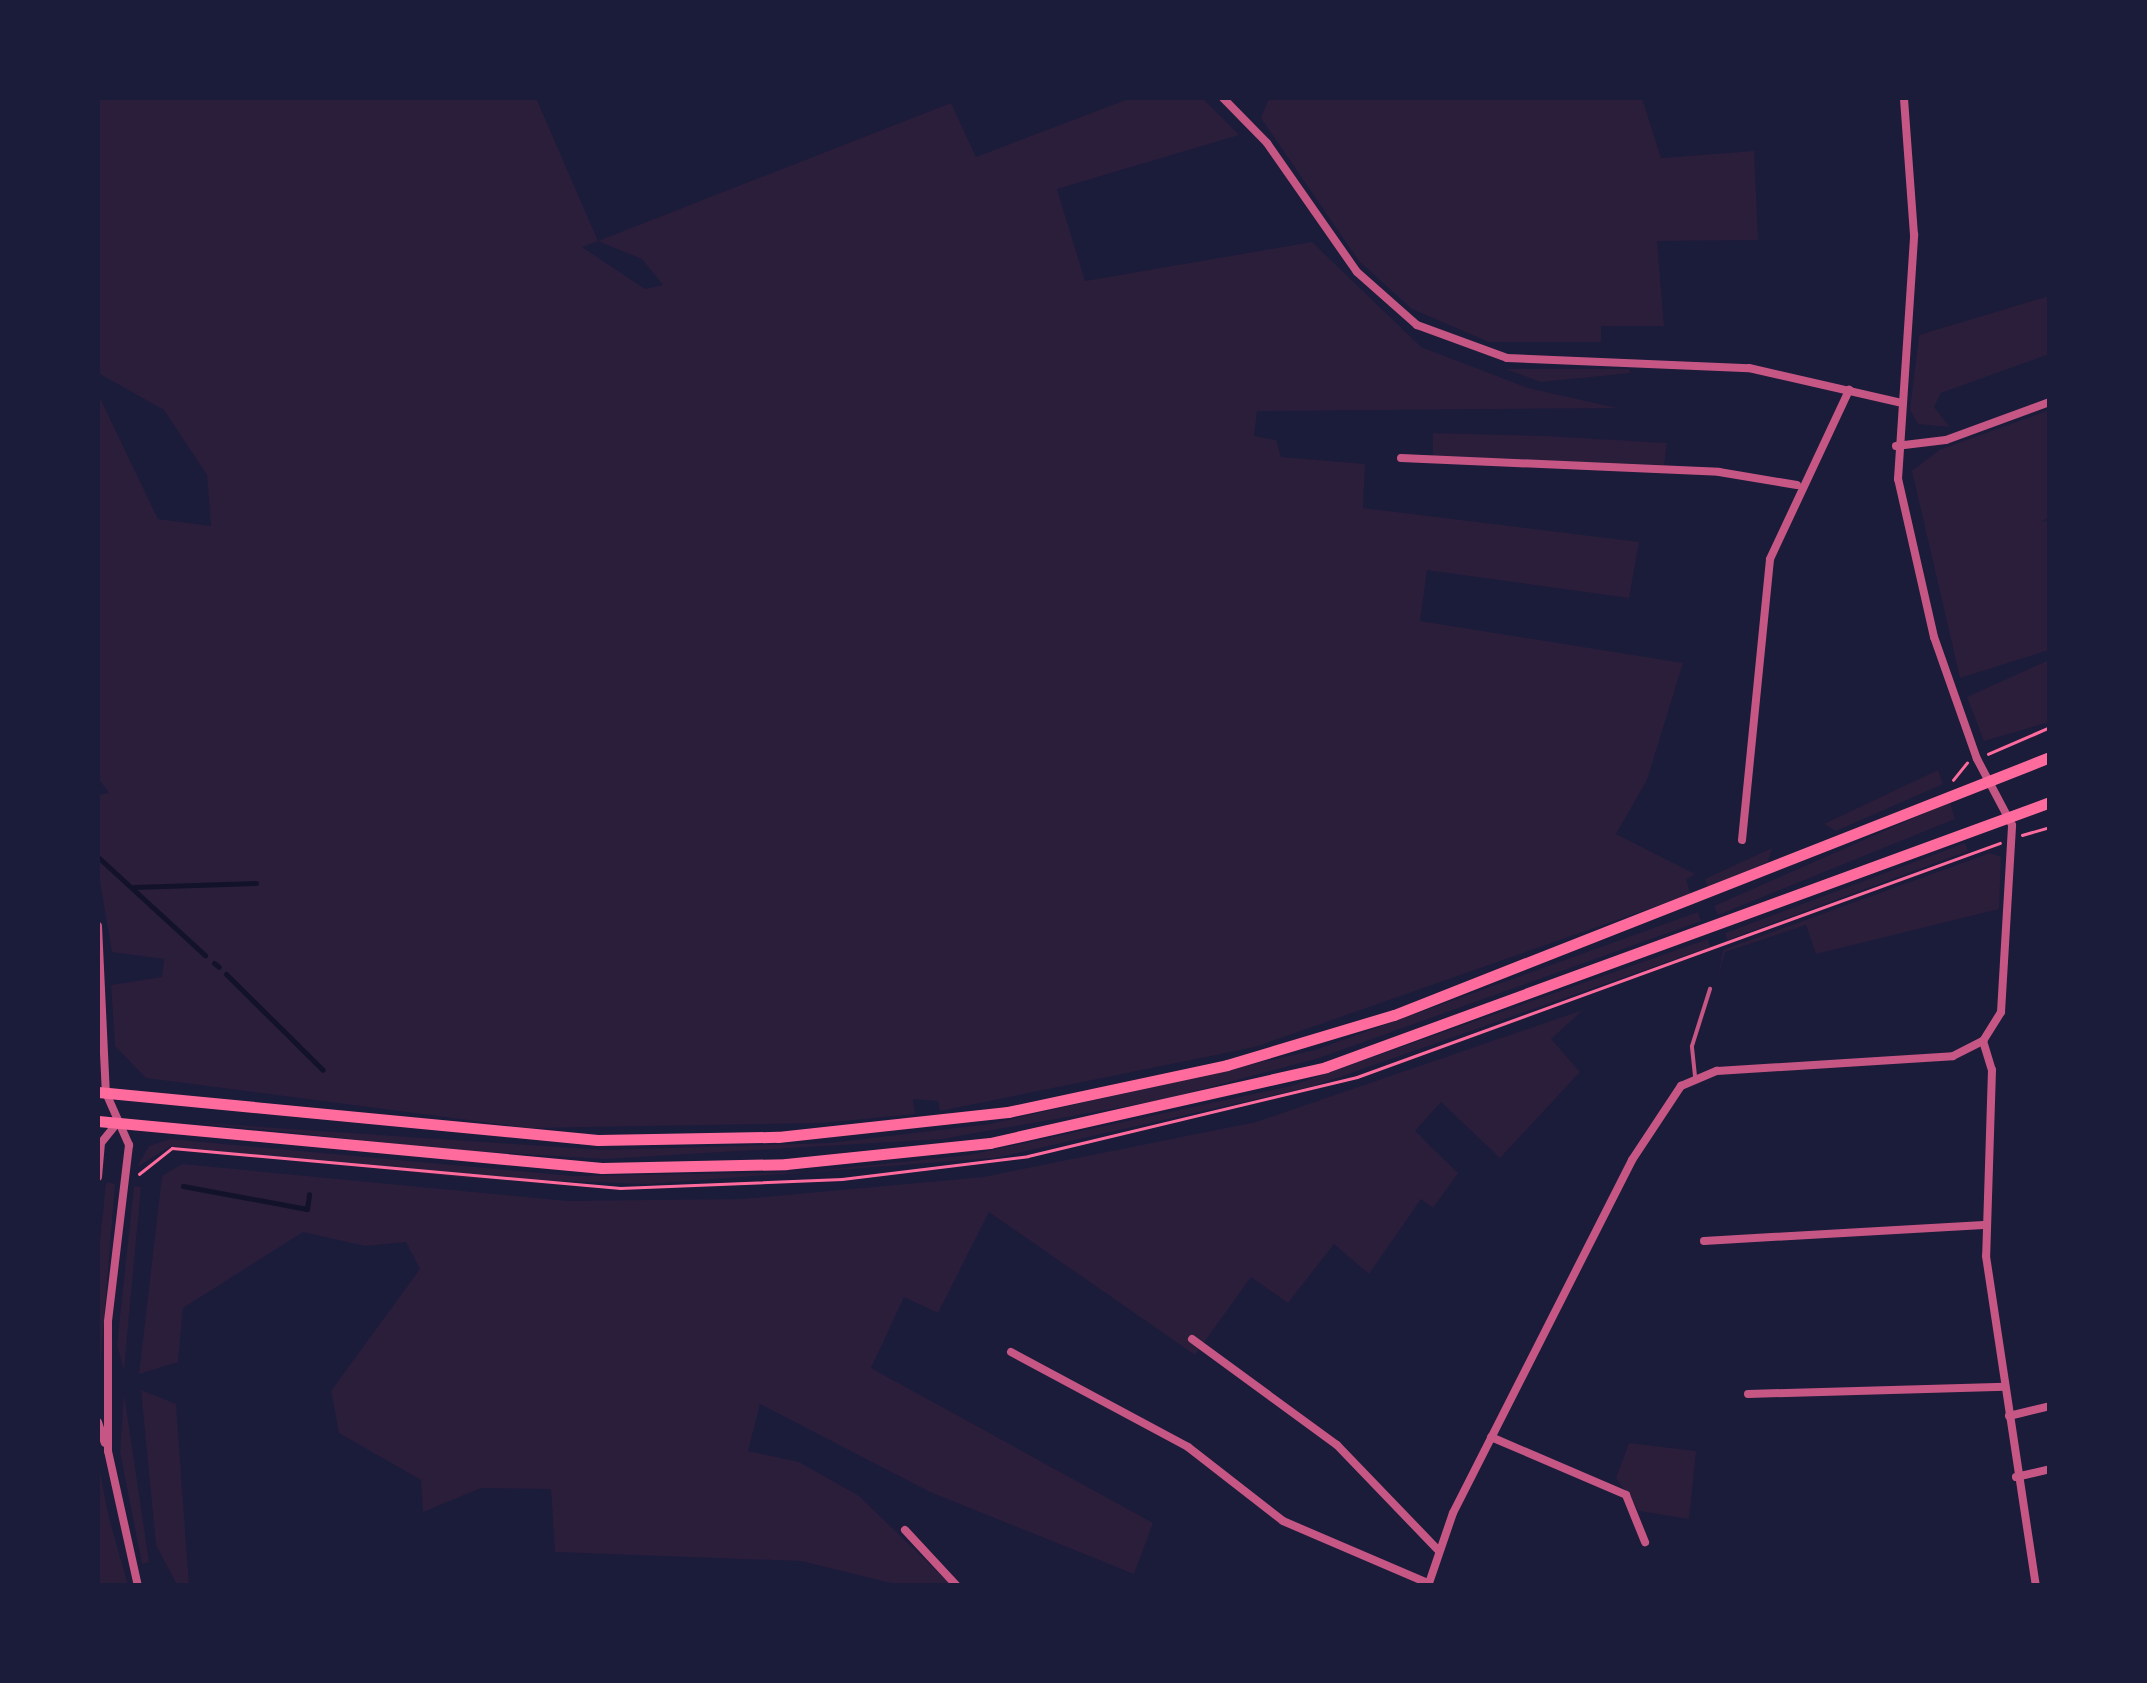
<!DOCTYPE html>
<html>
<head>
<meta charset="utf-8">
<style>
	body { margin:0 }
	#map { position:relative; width:2147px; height:1683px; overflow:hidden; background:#1b1b3a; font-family:"PT Sans",sans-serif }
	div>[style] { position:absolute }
	.green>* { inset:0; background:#2a1e3b }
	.stream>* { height:5px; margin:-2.5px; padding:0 2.5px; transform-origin:2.5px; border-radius:2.5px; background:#12122b }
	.path>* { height:2.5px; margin:-1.25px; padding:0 1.25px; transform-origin:1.25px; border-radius:1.25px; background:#ff6b9d }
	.service>* { height:4px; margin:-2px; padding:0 2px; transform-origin:2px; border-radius:2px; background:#c65784 }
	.minor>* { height:8px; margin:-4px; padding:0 4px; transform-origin:4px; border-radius:4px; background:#c65784 }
	.primary>* { height:11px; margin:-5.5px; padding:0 5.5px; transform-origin:5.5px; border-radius:5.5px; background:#ff6b9d }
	span { translate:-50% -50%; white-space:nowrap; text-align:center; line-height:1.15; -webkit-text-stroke:8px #1b1b3a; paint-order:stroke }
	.frame { position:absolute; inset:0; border:100px solid #1b1b3a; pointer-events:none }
</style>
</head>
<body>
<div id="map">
	<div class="green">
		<div style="clip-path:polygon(evenodd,98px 98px,536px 98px,598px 241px,951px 103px,976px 157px,1131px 98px,1202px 98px,1239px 135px,1057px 189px,1085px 281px,1312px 242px,1421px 347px,1528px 388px,1617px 408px,1257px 411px,1254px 436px,1276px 440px,1281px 457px,1365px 464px,1363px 508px,1639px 542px,1629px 598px,1427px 570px,1420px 621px,1683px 663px,1647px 780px,1616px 834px,1695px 874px,1686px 880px,1691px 894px,1255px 1047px,940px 1111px,938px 1101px,913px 1099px,915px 1114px,823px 1123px,529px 1128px,146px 1078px,115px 1046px,111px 985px,162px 977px,164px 959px,112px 952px,98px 871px,98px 795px,109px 793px,98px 778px,98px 394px,158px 519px,211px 526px,207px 475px,164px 410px,98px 373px,98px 98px,598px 241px,642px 259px,663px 285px,645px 289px,582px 247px,598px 241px)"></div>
		<div style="clip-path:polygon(1269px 98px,1642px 98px,1661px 158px,1754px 151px,1758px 240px,1657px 241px,1664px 326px,1601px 326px,1601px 342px,1489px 342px,1412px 309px,1359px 261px,1261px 118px)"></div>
		<div style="clip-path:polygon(2049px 296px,2049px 354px,1941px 393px,1934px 407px,1950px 427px,1918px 424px,1910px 410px,1919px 335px)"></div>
		<div style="clip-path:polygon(1506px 369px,1629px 369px,1631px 373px,1541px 382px)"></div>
		<div style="clip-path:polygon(2049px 410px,2049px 517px,2041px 522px,2049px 520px,2049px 650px,1960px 678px,1912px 471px,1939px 450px)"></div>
		<div style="clip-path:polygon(1433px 433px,1545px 436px,1667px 443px,1664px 465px,1433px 457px)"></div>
		<div style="clip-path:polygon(2049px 660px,2049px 722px,1984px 741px,1967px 697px)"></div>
		<div style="clip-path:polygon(1938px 770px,1943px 784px,1836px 831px,1824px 824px)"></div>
		<div style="clip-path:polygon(1950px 802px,1955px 819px,1718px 915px,1714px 906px)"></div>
		<div style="clip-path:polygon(1965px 843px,1968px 851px,1727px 940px,1725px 933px)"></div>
		<div style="clip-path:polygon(1772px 848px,1768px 862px,1708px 888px,1705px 879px)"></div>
		<div style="clip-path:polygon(1990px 853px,2001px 857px,1999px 909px,1816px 954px,1806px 925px,1725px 952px,1718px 978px,1723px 950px)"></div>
		<div style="clip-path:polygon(1698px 912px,1701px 921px,1319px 1058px,1162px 1100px,942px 1139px,606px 1159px,454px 1150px,189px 1122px,604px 1150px,829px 1143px,990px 1124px,1315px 1050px)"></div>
		<div style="clip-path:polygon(1708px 939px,1710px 947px,1314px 1086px,995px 1158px,648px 1184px,467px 1178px,171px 1146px,137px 1167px,149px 1146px,170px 1139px,573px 1176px,805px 1172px,969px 1155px,1291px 1086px)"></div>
		<div style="clip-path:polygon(1583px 1010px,1551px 1039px,1580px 1072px,1500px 1158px,1441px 1102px,1415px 1131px,1458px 1173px,1433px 1208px,1421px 1199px,1369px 1274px,1334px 1244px,1288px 1303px,1251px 1277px,1195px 1355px,989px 1212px,938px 1313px,904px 1297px,871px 1368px,1153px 1523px,1134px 1574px,930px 1492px,760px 1404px,748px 1451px,799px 1462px,859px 1496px,951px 1585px,899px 1585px,801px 1561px,555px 1552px,551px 1489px,481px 1488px,423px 1512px,421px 1480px,339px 1433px,331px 1391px,420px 1269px,406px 1242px,365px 1246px,303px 1232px,183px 1308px,178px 1362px,139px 1374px,162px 1176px,182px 1164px,567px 1201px,743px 1199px,983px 1177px,1256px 1122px)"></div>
		<div style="clip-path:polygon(106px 1182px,115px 1184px,100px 1370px,98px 1261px)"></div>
		<div style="clip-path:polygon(134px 1186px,141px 1187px,124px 1370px,117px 1345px)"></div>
		<div style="clip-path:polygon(141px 1390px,176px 1404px,189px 1585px,177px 1585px,156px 1545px)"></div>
		<div style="clip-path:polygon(124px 1393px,149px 1562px,142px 1564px,120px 1452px)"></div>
		<div style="clip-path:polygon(1629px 1443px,1696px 1451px,1689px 1519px,1639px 1511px,1616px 1478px)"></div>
		<div style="clip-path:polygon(98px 1462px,109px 1518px,128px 1585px,98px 1585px)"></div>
	</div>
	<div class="stream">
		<div style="left:99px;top:858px;width:144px;rotate:42.5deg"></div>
		<div style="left:134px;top:887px;width:122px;rotate:-1.9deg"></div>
		<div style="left:214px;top:963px;width:6px;rotate:39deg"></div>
		<div style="left:226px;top:974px;width:136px;rotate:44.7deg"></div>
		<div style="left:183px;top:1186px;width:126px;rotate:10.5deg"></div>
		<div style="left:307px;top:1209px;width:15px;rotate:-82deg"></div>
	</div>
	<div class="path">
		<div style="left:1988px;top:754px;width:68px;rotate:-23.5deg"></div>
		<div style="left:1953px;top:780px;width:22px;rotate:-51deg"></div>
		<div style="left:2022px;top:835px;width:29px;rotate:-16deg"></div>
		<div style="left:139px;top:1174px;width:42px;rotate:-38.2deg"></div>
		<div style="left:172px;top:1148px;width:450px;rotate:5.1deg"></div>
		<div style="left:620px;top:1188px;width:222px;rotate:-2.3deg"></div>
		<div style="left:842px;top:1179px;width:187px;rotate:-7deg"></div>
		<div style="left:1028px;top:1156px;width:338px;rotate:-13.5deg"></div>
		<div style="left:1357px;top:1077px;width:684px;rotate:-20deg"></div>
	</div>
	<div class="service">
		<div style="left:1695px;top:1076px;width:30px;rotate:-96deg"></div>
		<div style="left:1692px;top:1046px;width:60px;rotate:-72.5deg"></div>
	</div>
	<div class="minor">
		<div style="left:1223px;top:98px;width:63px;rotate:45.6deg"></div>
		<div style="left:1267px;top:143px;width:157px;rotate:55.1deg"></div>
		<div style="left:1357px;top:272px;width:80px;rotate:41.5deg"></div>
		<div style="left:1417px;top:325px;width:96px;rotate:20.1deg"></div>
		<div style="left:1507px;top:358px;width:242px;rotate:2.4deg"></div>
		<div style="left:1749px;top:368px;width:153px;rotate:12.9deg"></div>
		<div style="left:1896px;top:446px;width:50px;rotate:-6.8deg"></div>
		<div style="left:1946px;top:440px;width:111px;rotate:-20.1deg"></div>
		<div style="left:1401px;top:458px;width:318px;rotate:2.5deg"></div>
		<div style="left:1719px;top:472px;width:79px;rotate:9.5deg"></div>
		<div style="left:1742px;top:840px;width:282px;rotate:-84.3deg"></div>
		<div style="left:1770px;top:559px;width:187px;rotate:-64.9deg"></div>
		<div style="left:98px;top:926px;width:167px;rotate:87.3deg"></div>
		<div style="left:106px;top:1093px;width:57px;rotate:66.1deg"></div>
		<div style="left:129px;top:1145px;width:178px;rotate:96.8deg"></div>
		<div style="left:108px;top:1322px;width:129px;rotate:90deg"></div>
		<div style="left:108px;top:1451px;width:138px;rotate:77.5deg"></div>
		<div style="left:1983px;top:1041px;width:30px;rotate:73deg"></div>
		<div style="left:1992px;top:1070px;width:186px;rotate:91.8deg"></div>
		<div style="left:1986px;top:1256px;width:334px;rotate:81.4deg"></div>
		<div style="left:98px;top:1177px;width:34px;rotate:-85deg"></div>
		<div style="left:101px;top:1143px;width:26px;rotate:-51deg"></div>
		<div style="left:1704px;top:1241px;width:280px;rotate:-3.3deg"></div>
		<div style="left:1192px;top:1339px;width:180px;rotate:36.2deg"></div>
		<div style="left:1337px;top:1445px;width:146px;rotate:46.1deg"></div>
		<div style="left:1011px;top:1352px;width:201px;rotate:28.2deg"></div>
		<div style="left:1188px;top:1447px;width:120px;rotate:37.9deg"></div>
		<div style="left:1283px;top:1521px;width:158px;rotate:23.2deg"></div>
		<div style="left:1748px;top:1394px;width:257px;rotate:-1.6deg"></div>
		<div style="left:2009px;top:1416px;width:42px;rotate:-13.7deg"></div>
		<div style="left:98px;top:1422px;width:22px;rotate:72deg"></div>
		<div style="left:1491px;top:1437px;width:147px;rotate:23.2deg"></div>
		<div style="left:1626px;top:1495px;width:51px;rotate:68deg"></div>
		<div style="left:2016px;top:1477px;width:35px;rotate:-13deg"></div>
		<div style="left:905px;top:1530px;width:76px;rotate:47.1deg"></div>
		<div style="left:1428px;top:1586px;width:77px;rotate:-71.1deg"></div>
		<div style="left:1453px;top:1513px;width:396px;rotate:-63.1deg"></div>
		<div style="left:1632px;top:1160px;width:89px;rotate:-56.5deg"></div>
		<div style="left:1681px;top:1086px;width:39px;rotate:-23deg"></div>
		<div style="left:1717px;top:1071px;width:236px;rotate:-3.6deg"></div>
		<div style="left:1953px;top:1056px;width:34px;rotate:-27deg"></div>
		<div style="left:1983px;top:1041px;width:34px;rotate:-58deg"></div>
		<div style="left:2001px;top:1012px;width:187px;rotate:-86.6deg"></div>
		<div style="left:2012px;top:825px;width:75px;rotate:-117.9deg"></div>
		<div style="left:1977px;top:759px;width:129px;rotate:-109.4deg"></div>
		<div style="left:1934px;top:637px;width:162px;rotate:-102.8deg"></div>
		<div style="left:1898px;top:479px;width:245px;rotate:-86.2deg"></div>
		<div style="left:1914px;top:235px;width:137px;rotate:-94.2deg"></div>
	</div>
	<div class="primary">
		<div style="left:98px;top:1092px;width:502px;rotate:5.48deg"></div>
		<div style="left:598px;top:1140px;width:180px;rotate:-1deg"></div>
		<div style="left:778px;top:1137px;width:231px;rotate:-6.2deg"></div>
		<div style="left:1008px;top:1112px;width:224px;rotate:-12.1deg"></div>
		<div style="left:1227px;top:1065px;width:174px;rotate:-16.7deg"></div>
		<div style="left:1394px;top:1015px;width:705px;rotate:-21.47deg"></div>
		<div style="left:98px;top:1121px;width:506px;rotate:5.33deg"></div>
		<div style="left:602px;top:1168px;width:184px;rotate:-1.2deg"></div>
		<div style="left:786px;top:1164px;width:205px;rotate:-5.9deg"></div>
		<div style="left:990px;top:1143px;width:344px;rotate:-12.7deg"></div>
		<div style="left:1326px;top:1067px;width:771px;rotate:-20.1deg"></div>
	</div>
	<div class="frame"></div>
</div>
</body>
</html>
